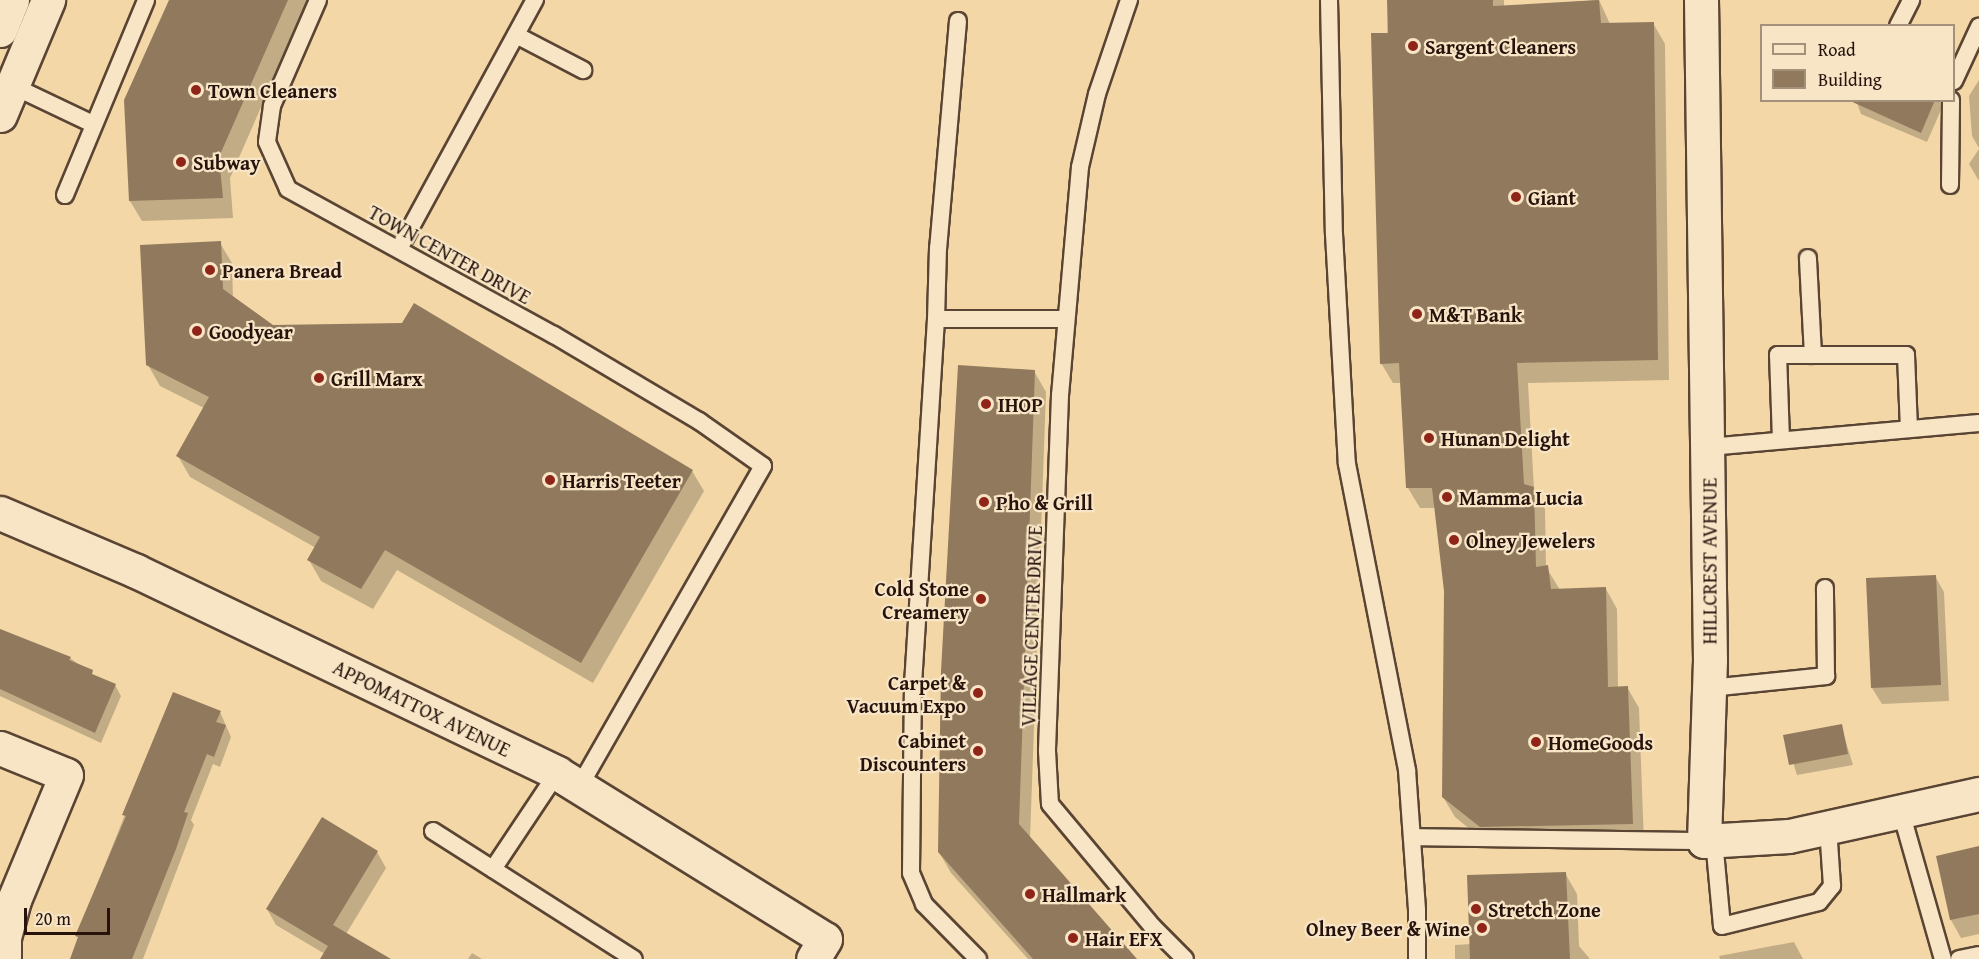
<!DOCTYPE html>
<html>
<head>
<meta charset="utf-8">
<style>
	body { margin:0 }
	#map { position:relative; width:1979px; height:959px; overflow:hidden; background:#f3d7a7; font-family:"Gentium Book Plus",serif }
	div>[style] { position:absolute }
	.shadow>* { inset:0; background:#0003 }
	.building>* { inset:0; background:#91795d }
	.roads { filter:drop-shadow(2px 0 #5a4433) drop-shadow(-2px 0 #5a4433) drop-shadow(0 2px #5a4433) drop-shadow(0 -2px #5a4433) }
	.lane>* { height:16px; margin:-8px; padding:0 8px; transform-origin:8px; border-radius:8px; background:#f7e5c6 }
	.street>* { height:33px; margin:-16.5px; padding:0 16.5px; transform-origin:16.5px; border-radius:16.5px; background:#f7e5c6 }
	.secondary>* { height:33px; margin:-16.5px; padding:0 16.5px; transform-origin:16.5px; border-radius:16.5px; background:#f7e5c6 }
	.dots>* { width:16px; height:16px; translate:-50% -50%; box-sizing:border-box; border:3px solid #f7e5c6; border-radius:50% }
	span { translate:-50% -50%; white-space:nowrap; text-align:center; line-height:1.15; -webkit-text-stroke:4.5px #f7e5c6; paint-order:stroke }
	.poi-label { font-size:20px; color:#27130c; font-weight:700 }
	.left { translate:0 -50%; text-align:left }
	.right { translate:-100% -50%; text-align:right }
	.street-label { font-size:20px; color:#27130c }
	.legend { position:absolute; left:1760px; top:24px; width:195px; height:78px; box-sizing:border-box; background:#f7e5c6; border:2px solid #a4917c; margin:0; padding:8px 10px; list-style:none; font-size:18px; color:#27130c }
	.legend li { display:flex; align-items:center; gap:12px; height:30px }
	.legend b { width:30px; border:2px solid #a4917c }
	.scale { position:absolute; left:24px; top:908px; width:86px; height:27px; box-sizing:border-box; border:3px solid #27130c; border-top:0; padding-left:8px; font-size:18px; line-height:21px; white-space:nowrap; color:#27130c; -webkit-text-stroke:4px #f7e5c6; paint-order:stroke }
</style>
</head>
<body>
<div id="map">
	<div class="shadow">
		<div style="clip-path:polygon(170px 0,308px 0,230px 178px,233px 218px,142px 221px,130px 201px)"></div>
		<div style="clip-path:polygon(1388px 0,1504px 0,1504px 7px,1599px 0,1610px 24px,1653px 23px,1665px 44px,1669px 380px,1528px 383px,1534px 489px,1545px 509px,1546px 567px,1560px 590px,1606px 589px,1617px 609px,1618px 688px,1627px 687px,1639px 708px,1644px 844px,1492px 847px,1455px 817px,1443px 797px,1446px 591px,1436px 508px,1420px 508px,1408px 488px,1401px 383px,1393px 383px,1381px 363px)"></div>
		<div style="clip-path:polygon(1979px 80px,1979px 148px,1972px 136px,1969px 96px)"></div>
		<div style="clip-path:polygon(1856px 100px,1942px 100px,1944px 103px,1927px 142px,1861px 114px)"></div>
		<div style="clip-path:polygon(1979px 149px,1979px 181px,1969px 164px)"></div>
		<div style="clip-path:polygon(220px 243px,232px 263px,233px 299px,272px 327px,692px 471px,704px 491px,593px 683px,397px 570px,373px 609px,321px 581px,309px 560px,316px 548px,190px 477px,178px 456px,204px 408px,160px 386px,148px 365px)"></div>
		<div style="clip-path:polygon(1034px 371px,1046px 392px,1030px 839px,1135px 959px,1028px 959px,951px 873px,939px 852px)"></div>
		<div style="clip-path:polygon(1935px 576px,1944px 592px,1949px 701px,1882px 704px,1872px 688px)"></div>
		<div style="clip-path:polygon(0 629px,70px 658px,96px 677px,115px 685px,121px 696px,101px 743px,0 696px)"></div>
		<div style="clip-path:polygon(173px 694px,220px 712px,231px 737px,220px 767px,213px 764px,191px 820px,194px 825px,143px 959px,72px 959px,79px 939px,77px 935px)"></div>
		<div style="clip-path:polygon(1841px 726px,1853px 765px,1797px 775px,1785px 736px)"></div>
		<div style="clip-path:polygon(1979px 847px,1979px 934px,1961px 938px,1951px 920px,1937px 857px)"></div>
		<div style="clip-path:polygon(377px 852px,386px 868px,346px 934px,388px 959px,322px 959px,325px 954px,276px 925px,267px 909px)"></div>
		<div style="clip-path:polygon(1565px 873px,1577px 894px,1579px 946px,1590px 959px,1455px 959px,1455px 945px,1471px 944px)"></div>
		<div style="clip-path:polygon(1794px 942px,1803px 959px,1720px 959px,1719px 956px)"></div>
		<div style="clip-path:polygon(472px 953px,482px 959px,468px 959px)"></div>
	</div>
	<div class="building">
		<div style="clip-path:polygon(169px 0,288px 0,219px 157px,223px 198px,129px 201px,124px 100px)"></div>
		<div style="clip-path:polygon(1387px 0,1493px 0,1493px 6px,1599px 0,1601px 23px,1654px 22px,1658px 360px,1517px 363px,1524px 484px,1534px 487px,1536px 567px,1548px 565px,1551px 589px,1606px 587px,1608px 687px,1628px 686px,1633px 824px,1480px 827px,1442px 797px,1444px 591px,1432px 488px,1406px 488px,1399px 363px,1380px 364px,1371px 33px,1388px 33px)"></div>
		<div style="clip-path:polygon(1848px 100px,1935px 100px,1921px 133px)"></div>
		<div style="clip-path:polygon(221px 241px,223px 289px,273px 325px,402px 323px,414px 303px,693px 470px,581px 663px,385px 550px,361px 589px,307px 560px,320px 537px,176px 456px,209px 397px,146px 365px,140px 245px)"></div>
		<div style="clip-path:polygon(958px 365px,1035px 370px,1019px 824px,1137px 959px,1033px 959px,938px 852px,941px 671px)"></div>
		<div style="clip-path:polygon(1936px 575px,1941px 685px,1871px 688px,1866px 578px)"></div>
		<div style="clip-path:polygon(0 629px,71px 657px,69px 660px,93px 670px,92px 674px,116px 684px,95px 733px,0 689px)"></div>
		<div style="clip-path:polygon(173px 692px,221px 711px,216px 722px,226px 725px,214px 757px,207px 754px,184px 812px,188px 813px,176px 849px,132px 959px,70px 959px,78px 937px,75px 936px,126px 816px,122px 815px)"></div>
		<div style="clip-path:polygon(1842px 724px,1848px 754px,1789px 765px,1783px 735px)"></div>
		<div style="clip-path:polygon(322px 817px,378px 851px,333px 925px,391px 959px,320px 959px,328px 946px,266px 909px)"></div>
		<div style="clip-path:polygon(1979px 846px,1979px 914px,1950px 920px,1936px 856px)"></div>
		<div style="clip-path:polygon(1566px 872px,1570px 959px,1470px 959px,1467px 875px)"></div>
	</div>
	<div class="roads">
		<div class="lane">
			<div style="left:318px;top:0;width:116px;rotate:113.5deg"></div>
			<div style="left:272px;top:106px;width:36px;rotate:98deg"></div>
			<div style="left:267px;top:142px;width:51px;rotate:65.9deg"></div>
			<div style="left:288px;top:189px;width:303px;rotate:28.8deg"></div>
			<div style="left:554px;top:335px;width:169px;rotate:30.7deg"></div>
			<div style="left:699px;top:421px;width:78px;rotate:35.1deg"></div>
			<div style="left:763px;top:466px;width:370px;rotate:119.8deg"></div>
			<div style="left:1129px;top:0;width:99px;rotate:108.8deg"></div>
			<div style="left:1097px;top:94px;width:75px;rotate:103.1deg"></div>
			<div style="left:1080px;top:167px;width:229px;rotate:95deg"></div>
			<div style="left:1060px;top:395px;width:356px;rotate:92.1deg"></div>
			<div style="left:1047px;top:751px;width:53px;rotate:86.8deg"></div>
			<div style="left:1050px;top:804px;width:160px;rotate:50.1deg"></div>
			<div style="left:1153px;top:927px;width:45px;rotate:45deg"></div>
			<div style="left:1329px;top:0;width:234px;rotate:88.8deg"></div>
			<div style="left:1334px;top:234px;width:230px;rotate:86.8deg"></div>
			<div style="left:1347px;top:464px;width:312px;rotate:78.9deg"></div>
			<div style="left:1407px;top:770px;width:141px;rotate:85.9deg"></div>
			<div style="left:1417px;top:911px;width:48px;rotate:90deg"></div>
			<div style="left:958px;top:21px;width:228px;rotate:95deg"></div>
			<div style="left:938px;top:248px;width:71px;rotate:91.6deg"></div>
			<div style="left:936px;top:319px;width:130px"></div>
			<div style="left:1898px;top:26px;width:29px;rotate:-63deg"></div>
			<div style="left:516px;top:35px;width:76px;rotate:27.6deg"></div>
			<div style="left:1954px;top:81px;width:60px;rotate:-65.2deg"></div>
			<div style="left:13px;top:86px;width:89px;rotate:25.4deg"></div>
			<div style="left:1950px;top:185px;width:85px;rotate:-89.3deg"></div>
			<div style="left:65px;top:195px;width:211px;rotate:-67.4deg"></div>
			<div style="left:399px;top:249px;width:284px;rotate:-61.4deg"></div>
			<div style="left:936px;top:319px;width:363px;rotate:93.6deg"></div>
			<div style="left:913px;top:681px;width:192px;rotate:90.6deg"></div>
			<div style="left:911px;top:873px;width:34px;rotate:67deg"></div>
			<div style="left:924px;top:904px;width:77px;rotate:45.5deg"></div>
			<div style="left:1813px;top:355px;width:93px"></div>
			<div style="left:1906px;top:355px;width:74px;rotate:87.7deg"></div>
			<div style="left:1781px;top:440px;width:85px;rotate:-92deg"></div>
			<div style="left:1778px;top:355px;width:35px"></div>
			<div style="left:1813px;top:355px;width:97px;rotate:-93deg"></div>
			<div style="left:1709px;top:447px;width:271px;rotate:-5.1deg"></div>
			<div style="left:1710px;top:688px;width:117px;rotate:-5.9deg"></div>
			<div style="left:1826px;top:676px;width:88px;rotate:-90.7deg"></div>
			<div style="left:1901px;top:812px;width:153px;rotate:74.1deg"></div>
			<div style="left:433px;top:831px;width:238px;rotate:32.5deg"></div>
			<div style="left:1412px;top:837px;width:292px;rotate:0.8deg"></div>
			<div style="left:1714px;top:840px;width:86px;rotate:84.7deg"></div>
			<div style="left:1722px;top:926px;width:100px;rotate:-13.9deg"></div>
			<div style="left:1819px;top:902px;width:21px;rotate:-51deg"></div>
			<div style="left:1832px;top:886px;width:58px;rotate:-93.9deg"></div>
			<div style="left:493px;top:869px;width:115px;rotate:-56.3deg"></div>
			<div style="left:1959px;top:959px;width:20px;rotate:-11deg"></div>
		</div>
		<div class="street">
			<div style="left:1701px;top:0;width:660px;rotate:89.22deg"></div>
			<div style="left:1710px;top:660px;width:181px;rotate:91.9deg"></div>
			<div style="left:1704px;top:841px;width:85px;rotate:-3.4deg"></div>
			<div style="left:1789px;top:836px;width:195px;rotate:-12.5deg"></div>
			<div style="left:0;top:513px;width:148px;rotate:23.1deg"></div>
			<div style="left:136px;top:571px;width:467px;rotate:25.6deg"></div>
			<div style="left:557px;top:773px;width:315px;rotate:31.8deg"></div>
			<div style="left:825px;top:939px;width:23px;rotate:121deg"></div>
			<div style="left:0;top:748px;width:71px;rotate:22.2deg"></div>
			<div style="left:66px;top:775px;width:135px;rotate:112.6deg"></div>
			<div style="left:14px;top:900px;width:39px;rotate:105deg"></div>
			<div style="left:4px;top:938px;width:21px;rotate:90deg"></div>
		</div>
		<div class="secondary">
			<div style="left:0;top:30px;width:32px;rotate:-68deg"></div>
			<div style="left:0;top:115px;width:125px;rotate:-67.3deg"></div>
		</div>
	</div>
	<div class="dots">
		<div style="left:1413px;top:46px;background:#8f2418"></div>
		<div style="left:196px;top:90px;background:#8f2418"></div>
		<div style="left:181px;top:162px;background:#8f2418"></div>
		<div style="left:1516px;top:197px;background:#8f2418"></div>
		<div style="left:210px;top:270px;background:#8f2418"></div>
		<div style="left:1417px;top:314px;background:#8f2418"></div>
		<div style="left:197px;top:331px;background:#8f2418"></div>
		<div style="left:319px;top:378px;background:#8f2418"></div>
		<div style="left:986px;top:404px;background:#8f2418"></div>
		<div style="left:1429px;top:438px;background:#8f2418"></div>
		<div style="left:550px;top:480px;background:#8f2418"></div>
		<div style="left:1447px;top:497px;background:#8f2418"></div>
		<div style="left:984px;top:502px;background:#8f2418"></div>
		<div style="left:1454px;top:540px;background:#8f2418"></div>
		<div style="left:981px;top:599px;background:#8f2418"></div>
		<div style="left:978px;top:693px;background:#8f2418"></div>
		<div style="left:1536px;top:742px;background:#8f2418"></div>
		<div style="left:978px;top:751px;background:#8f2418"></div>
		<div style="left:1030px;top:894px;background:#8f2418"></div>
		<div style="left:1476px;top:909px;background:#8f2418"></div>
		<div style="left:1482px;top:928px;background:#8f2418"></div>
		<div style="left:1073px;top:938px;background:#8f2418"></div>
	</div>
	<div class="poi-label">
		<span class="left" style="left:1425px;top:46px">Sargent Cleaners</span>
		<span class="left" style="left:208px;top:90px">Town Cleaners</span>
		<span class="left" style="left:193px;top:162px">Subway</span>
		<span class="left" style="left:1528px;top:197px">Giant</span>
		<span class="left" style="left:222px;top:270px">Panera Bread</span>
		<span class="left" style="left:1429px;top:314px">M&amp;T Bank</span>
		<span class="left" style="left:209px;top:331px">Goodyear</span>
		<span class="left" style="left:331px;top:378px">Grill Marx</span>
		<span class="left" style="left:998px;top:404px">IHOP</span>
		<span class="left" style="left:1441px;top:438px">Hunan Delight</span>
		<span class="left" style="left:562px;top:480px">Harris Teeter</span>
		<span class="left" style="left:1459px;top:497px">Mamma Lucia</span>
		<span class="left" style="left:996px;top:502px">Pho &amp; Grill</span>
		<span class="left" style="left:1466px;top:540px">Olney Jewelers</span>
		<span class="right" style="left:969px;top:600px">Cold Stone<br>Creamery</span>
		<span class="right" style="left:966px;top:694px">Carpet &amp;<br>Vacuum Expo</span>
		<span class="right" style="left:966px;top:752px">Cabinet<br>Discounters</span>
		<span class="left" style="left:1548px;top:742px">HomeGoods</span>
		<span class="left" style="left:1042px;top:894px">Hallmark</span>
		<span class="left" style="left:1488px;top:909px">Stretch Zone</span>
		<span class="right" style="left:1470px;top:928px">Olney Beer &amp; Wine</span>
		<span class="left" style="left:1085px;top:938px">Hair EFX</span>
	</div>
	<div class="street-label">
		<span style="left:450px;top:254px;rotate:29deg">TOWN CENTER DRIVE</span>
		<span style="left:1709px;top:561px;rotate:-90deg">HILLCREST AVENUE</span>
		<span style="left:1031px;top:626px;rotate:-88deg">VILLAGE CENTER DRIVE</span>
		<span style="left:422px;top:708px;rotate:26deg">APPOMATTOX AVENUE</span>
	</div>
	<ul class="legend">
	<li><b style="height:8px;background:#f7e5c6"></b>Road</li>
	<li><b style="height:16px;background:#91795d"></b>Building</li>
	</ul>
	<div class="scale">20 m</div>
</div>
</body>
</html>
